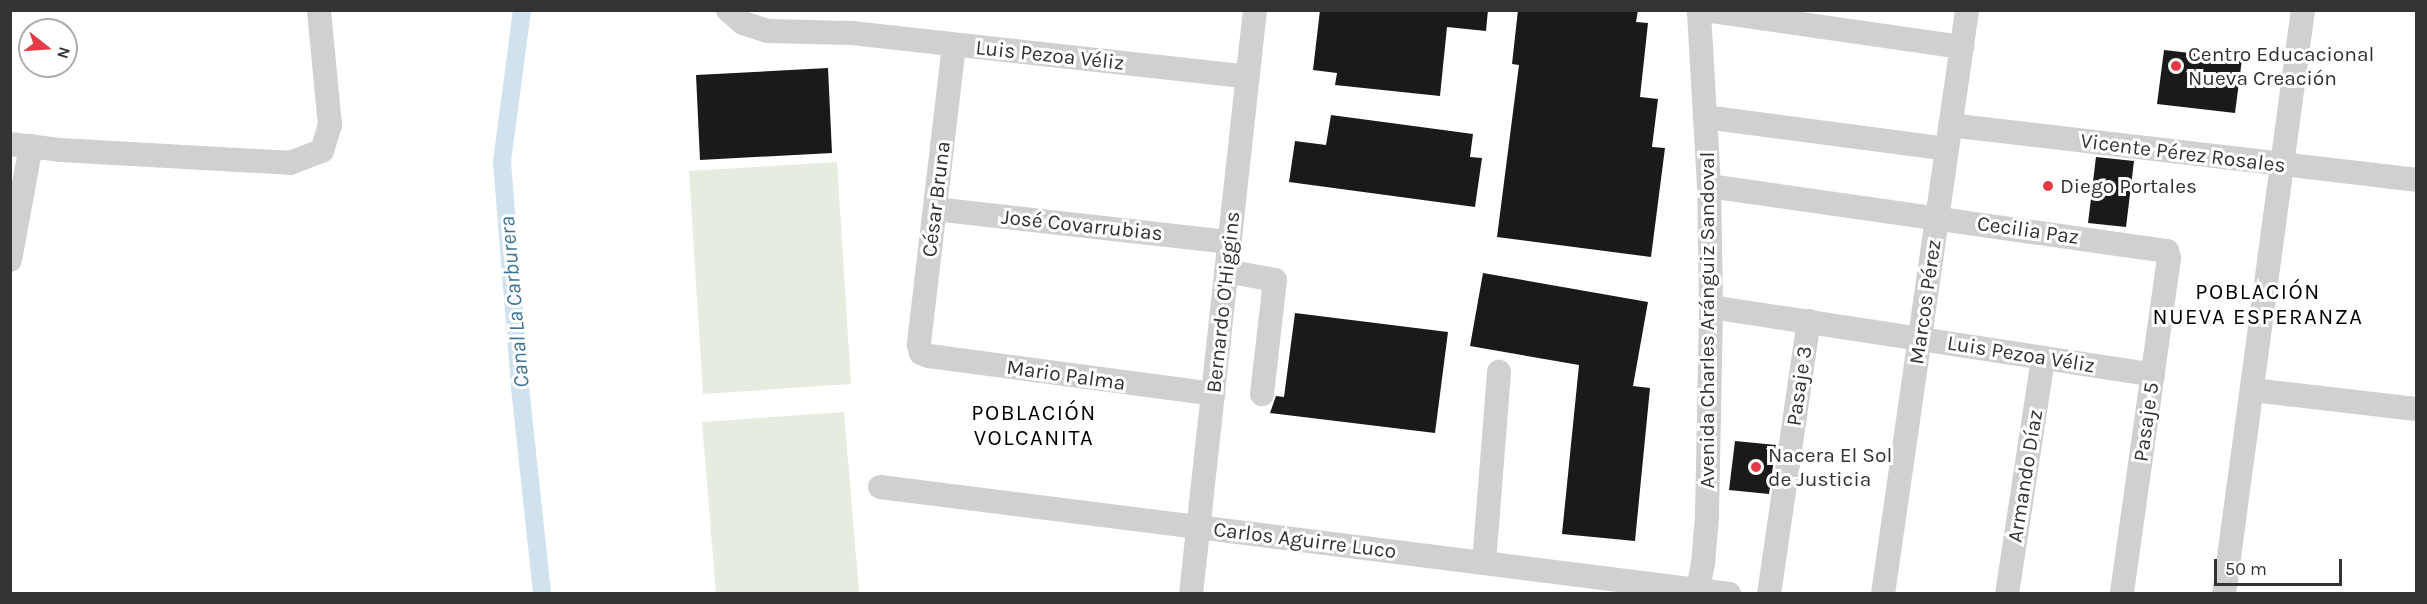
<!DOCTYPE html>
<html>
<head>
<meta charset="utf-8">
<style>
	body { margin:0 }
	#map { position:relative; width:2427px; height:604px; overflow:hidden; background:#fff; font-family:Karla,sans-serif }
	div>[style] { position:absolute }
	.green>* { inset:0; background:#e6ecdf }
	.canal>* { height:18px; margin:-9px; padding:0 9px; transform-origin:9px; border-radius:9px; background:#cfe2ee }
	.building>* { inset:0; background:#1a1a1a }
	.minor>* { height:24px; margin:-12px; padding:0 12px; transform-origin:12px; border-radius:12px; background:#d0d0d0 }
	.dots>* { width:16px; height:16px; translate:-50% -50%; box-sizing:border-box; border:3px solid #fff; border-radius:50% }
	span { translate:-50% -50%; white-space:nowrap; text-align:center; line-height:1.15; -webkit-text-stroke:6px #fff; paint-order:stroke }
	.poi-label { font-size:21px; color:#333 }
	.left { translate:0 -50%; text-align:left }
	.street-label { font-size:21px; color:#333 }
	.neighbourhood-label { font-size:22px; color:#000; letter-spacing:1.5px }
	.water-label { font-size:22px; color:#3f7597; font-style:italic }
	.frame { position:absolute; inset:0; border:12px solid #333; pointer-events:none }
	.north { position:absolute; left:18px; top:18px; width:60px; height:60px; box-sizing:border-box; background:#fff; border:2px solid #adadad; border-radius:50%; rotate:107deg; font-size:16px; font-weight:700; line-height:24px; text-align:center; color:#333 }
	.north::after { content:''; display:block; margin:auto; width:21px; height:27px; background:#e63946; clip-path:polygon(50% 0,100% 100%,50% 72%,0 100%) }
	.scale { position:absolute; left:2214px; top:559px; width:128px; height:27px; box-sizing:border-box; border:3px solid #333; border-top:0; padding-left:8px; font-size:18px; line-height:21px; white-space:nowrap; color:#333; -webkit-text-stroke:4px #fff; paint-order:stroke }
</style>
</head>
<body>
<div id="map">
	<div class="green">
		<div style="clip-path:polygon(837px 162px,851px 384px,703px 394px,689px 171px)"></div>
		<div style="clip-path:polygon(844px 412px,859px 593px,716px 593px,702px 422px)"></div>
	</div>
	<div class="canal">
		<div style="left:522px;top:10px;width:153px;rotate:97.5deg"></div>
		<div style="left:502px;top:162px;width:226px;rotate:85.4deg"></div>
		<div style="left:520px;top:387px;width:208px;rotate:83.9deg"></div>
	</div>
	<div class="building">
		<div style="clip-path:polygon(1320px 10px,1488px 10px,1486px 31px,1447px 27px,1440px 96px,1335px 85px,1337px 73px,1313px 70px)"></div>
		<div style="clip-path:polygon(1518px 10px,1638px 10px,1636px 22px,1648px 23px,1640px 97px,1658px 99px,1652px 147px,1665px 148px,1651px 257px,1497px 237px,1519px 65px,1512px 64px)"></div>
		<div style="clip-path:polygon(2164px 50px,2242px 59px,2235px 113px,2157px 104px)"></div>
		<div style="clip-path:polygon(828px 68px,832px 153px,700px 160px,696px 75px)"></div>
		<div style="clip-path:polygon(1331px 115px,1473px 134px,1470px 157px,1482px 158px,1475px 207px,1289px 182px,1295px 141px,1326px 145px)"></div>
		<div style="clip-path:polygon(2096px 157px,2134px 161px,2126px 227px,2088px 223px)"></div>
		<div style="clip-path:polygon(1483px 273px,1648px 302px,1633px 386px,1650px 388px,1635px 541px,1562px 534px,1579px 365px,1470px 346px)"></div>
		<div style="clip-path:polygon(1295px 313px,1448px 332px,1435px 433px,1270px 413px,1276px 396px,1284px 397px)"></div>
		<div style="clip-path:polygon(1735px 441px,1776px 445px,1769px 494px,1729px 490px)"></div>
	</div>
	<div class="minor">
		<div style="left:728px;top:10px;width:20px;rotate:41deg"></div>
		<div style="left:743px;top:23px;width:26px;rotate:18deg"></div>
		<div style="left:768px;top:31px;width:84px;rotate:1.4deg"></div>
		<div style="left:852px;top:33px;width:398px;rotate:6.3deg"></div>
		<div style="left:1705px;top:10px;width:260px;rotate:8.2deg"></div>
		<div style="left:954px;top:45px;width:302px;rotate:96.7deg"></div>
		<div style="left:919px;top:345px;width:8px;rotate:76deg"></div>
		<div style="left:921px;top:353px;width:9px;rotate:21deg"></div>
		<div style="left:929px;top:356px;width:287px;rotate:7.6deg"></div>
		<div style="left:1705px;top:117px;width:244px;rotate:7.5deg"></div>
		<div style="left:1950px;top:125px;width:469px;rotate:6.7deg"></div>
		<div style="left:10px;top:144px;width:50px;rotate:6.8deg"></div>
		<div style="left:60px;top:150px;width:230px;rotate:3.2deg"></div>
		<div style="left:290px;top:163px;width:34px;rotate:-21deg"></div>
		<div style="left:322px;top:151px;width:27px;rotate:-73deg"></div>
		<div style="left:330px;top:125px;width:116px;rotate:-95.5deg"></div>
		<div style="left:1709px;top:186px;width:463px;rotate:8.1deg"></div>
		<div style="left:2167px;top:251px;width:7px;rotate:74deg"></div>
		<div style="left:2169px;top:258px;width:339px;rotate:98deg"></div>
		<div style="left:935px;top:209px;width:297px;rotate:6.4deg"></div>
		<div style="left:10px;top:260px;width:116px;rotate:-79.6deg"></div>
		<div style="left:1226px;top:271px;width:50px;rotate:10.4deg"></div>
		<div style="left:1275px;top:280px;width:115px;rotate:96.5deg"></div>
		<div style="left:1711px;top:307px;width:447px;rotate:8.7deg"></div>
		<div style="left:2252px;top:390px;width:165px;rotate:6.6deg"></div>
		<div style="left:880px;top:487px;width:856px;rotate:7.18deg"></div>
		<div style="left:1484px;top:563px;width:192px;rotate:-85.5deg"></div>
		<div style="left:1191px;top:594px;width:587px;rotate:-83.75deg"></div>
		<div style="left:1697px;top:594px;width:31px;rotate:-79deg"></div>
		<div style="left:1703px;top:564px;width:47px;rotate:-85.1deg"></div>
		<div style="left:1707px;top:517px;width:210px;rotate:-88.9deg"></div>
		<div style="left:1711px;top:307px;width:121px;rotate:-90.9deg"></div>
		<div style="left:1709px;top:186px;width:176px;rotate:-93.3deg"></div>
		<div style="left:1769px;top:594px;width:276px;rotate:-81.7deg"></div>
		<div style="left:1883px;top:594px;width:590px;rotate:-81.81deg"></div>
		<div style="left:2007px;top:594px;width:239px;rotate:-81.3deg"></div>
		<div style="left:2224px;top:594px;width:589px;rotate:-82.3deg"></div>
	</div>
	<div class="dots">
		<div style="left:2176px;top:66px;background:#e63946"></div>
		<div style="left:2048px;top:186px;background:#e63946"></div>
		<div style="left:1756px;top:467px;background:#e63946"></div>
	</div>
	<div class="poi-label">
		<span class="left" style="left:2188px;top:66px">Centro Educacional<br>Nueva Creación</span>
		<span class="left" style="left:2060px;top:186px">Diego Portales</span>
		<span class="left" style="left:1768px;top:467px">Nacera El Sol<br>de Justicia</span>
	</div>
	<div class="street-label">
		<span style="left:1050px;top:55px;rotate:6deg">Luis Pezoa Véliz</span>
		<span style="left:2183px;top:153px;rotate:7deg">Vicente Pérez Rosales</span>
		<span style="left:936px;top:199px;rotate:-83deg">César Bruna</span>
		<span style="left:1082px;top:225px;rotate:6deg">José Covarrubias</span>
		<span style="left:2028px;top:230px;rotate:8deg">Cecilia Paz</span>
		<span style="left:1223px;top:302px;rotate:-84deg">Bernardo O'Higgins</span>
		<span style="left:1925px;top:302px;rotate:-82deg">Marcos Pérez</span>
		<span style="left:1707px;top:320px;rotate:-90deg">Avenida Charles Aránguiz Sandoval</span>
		<span style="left:2021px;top:354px;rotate:9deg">Luis Pezoa Véliz</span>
		<span style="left:1066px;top:375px;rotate:8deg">Mario Palma</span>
		<span style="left:1799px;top:386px;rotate:-82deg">Pasaje 3</span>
		<span style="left:2146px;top:422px;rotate:-82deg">Pasaje 5</span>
		<span style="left:2025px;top:476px;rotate:-81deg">Armando Díaz</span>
		<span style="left:1305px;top:540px;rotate:7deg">Carlos Aguirre Luco</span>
	</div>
	<div class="neighbourhood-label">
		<span style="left:2258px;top:305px">POBLACIÓN<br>NUEVA ESPERANZA</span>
		<span style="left:1034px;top:426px">POBLACIÓN<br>VOLCANITA</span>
	</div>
	<div class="water-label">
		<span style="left:515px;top:302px;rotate:-95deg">Canal La Carburera</span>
	</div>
	<div class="frame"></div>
	<div class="north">N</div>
	<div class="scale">50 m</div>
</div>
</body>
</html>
